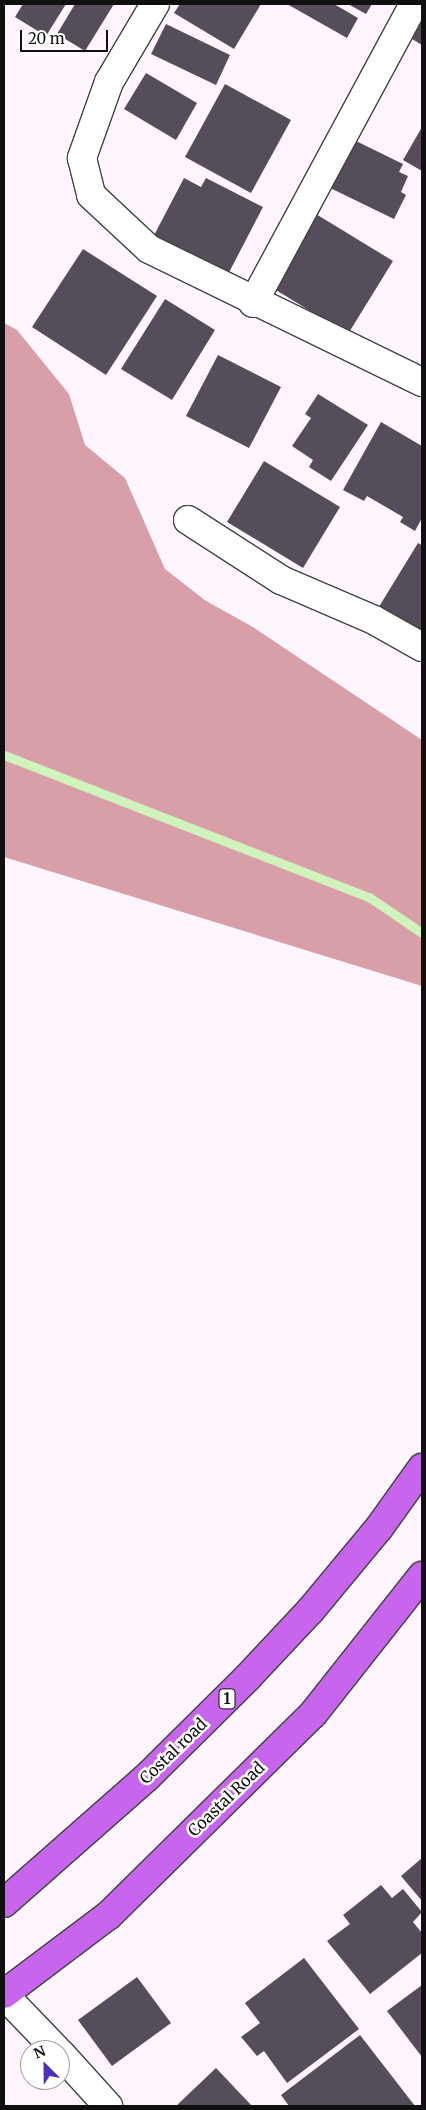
<!DOCTYPE html>
<html>
<head>
<meta charset="utf-8">
<style>
	body { margin:0 }
	#map { position:relative; width:426px; height:2110px; overflow:hidden; background:#fef5fe; font-family:Merriweather,serif }
	div>[style] { position:absolute }
	.forest>* { inset:0; background:#d89fa9 }
	.stream>* { height:9px; margin:-4.5px; padding:0 4.5px; transform-origin:4.5px; border-radius:4.5px; background:#d0f3bc }
	.building>* { inset:0; background:#554d59 }
	.roads { filter:drop-shadow(1px 0 #434343) drop-shadow(-1px 0 #434343) drop-shadow(0 1px #434343) drop-shadow(0 -1px #434343) }
	.street>* { height:28px; margin:-14px; padding:0 14px; transform-origin:14px; border-radius:14px; background:#fff }
	.highway>* { height:28px; margin:-14px; padding:0 14px; transform-origin:14px; border-radius:14px; background:#c765ec }
	span { translate:-50% -50%; white-space:nowrap; text-align:center; line-height:1.15; -webkit-text-stroke:5px #fff; paint-order:stroke }
	.shield-label span { padding:1px 4px; background:#fff; border:1px solid; border-radius:4px; -webkit-text-stroke-width:0 }
	.shield-label { font-size:15px; color:#101010; font-weight:700 }
	.street-label { font-size:16px; color:#101010 }
	.frame { position:absolute; inset:0; border:5px solid #101010; pointer-events:none }
	.north { position:absolute; left:20px; top:2040px; width:50px; height:50px; box-sizing:border-box; background:#fff; border:1px solid #9f9f9f; border-radius:50%; rotate:337deg; font-size:14px; font-weight:700; line-height:20px; text-align:center; color:#101010 }
	.north::after { content:''; display:block; margin:auto; width:18px; height:22px; background:#4e2fba; clip-path:polygon(50% 0,100% 100%,50% 72%,0 100%) }
	.scale { position:absolute; left:20px; top:30px; width:88px; height:22px; box-sizing:border-box; border:2px solid #101010; border-top:0; padding-left:6px; font-size:15px; line-height:18px; white-space:nowrap; color:#101010; -webkit-text-stroke:4px #fff; paint-order:stroke }
</style>
</head>
<body>
<div id="map">
	<div class="forest">
		<div style="clip-path:polygon(4px 323px,17px 330px,69px 394px,85px 445px,125px 478px,165px 569px,206px 601px,253px 627px,422px 740px,422px 986px,4px 857px)"></div>
	</div>
	<div class="stream">
		<div style="left:4px;top:755px;width:392px;rotate:21.3deg"></div>
		<div style="left:369px;top:897px;width:64px;rotate:34.2deg"></div>
	</div>
	<div class="building">
		<div style="clip-path:polygon(23px 4px,66px 4px,46px 36px,15px 17px)"></div>
		<div style="clip-path:polygon(75px 4px,114px 4px,85px 51px,57px 34px)"></div>
		<div style="clip-path:polygon(180px 4px,261px 4px,234px 49px,174px 13px)"></div>
		<div style="clip-path:polygon(287px 4px,334px 4px,358px 18px,347px 38px)"></div>
		<div style="clip-path:polygon(348px 4px,372px 4px,366px 14px)"></div>
		<div style="clip-path:polygon(422px 9px,422px 45px,407px 36px)"></div>
		<div style="clip-path:polygon(166px 24px,230px 55px,216px 85px,151px 54px)"></div>
		<div style="clip-path:polygon(146px 73px,197px 103px,176px 140px,124px 109px)"></div>
		<div style="clip-path:polygon(225px 84px,291px 120px,251px 193px,185px 157px)"></div>
		<div style="clip-path:polygon(422px 127px,422px 171px,403px 160px)"></div>
		<div style="clip-path:polygon(356px 141px,403px 164px,399px 172px,408px 176px,401px 192px,406px 195px,394px 219px,324px 185px,337px 161px,344px 164px)"></div>
		<div style="clip-path:polygon(184px 178px,201px 187px,206px 178px,263px 207px,224px 282px,150px 243px)"></div>
		<div style="clip-path:polygon(311px 211px,393px 261px,348px 334px,266px 284px)"></div>
		<div style="clip-path:polygon(83px 249px,157px 296px,106px 375px,32px 327px)"></div>
		<div style="clip-path:polygon(165px 299px,215px 330px,172px 400px,121px 369px)"></div>
		<div style="clip-path:polygon(218px 355px,281px 387px,249px 448px,186px 416px)"></div>
		<div style="clip-path:polygon(318px 394px,368px 425px,331px 481px,309px 467px,313px 460px,292px 446px,311px 418px,305px 414px)"></div>
		<div style="clip-path:polygon(381px 422px,422px 446px,422px 518px,415px 531px,400px 522px,403px 517px,367px 496px,364px 501px,343px 490px)"></div>
		<div style="clip-path:polygon(264px 461px,340px 507px,303px 568px,227px 522px)"></div>
		<div style="clip-path:polygon(418px 543px,422px 545px,422px 637px,377px 610px)"></div>
		<div style="clip-path:polygon(422px 1858px,422px 1901px,401px 1876px)"></div>
		<div style="clip-path:polygon(381px 1885px,392px 1898px,403px 1889px,422px 1912px,413px 1922px,422px 1933px,422px 1953px,370px 1994px,327px 1941px,350px 1924px,343px 1915px)"></div>
		<div style="clip-path:polygon(304px 1958px,359px 2029px,287px 2083px,264px 2051px,257px 2056px,241px 2037px,260px 2023px,245px 2003px)"></div>
		<div style="clip-path:polygon(137px 1977px,171px 2023px,112px 2066px,78px 2020px)"></div>
		<div style="clip-path:polygon(422px 1985px,422px 2057px,387px 2011px)"></div>
		<div style="clip-path:polygon(360px 2035px,415px 2106px,289px 2106px,281px 2095px)"></div>
		<div style="clip-path:polygon(216px 2068px,252px 2106px,176px 2106px)"></div>
	</div>
	<div class="roads">
		<div class="street">
			<div style="left:155px;top:4px;width:91px;rotate:120.5deg"></div>
			<div style="left:109px;top:82px;width:81px;rotate:109.6deg"></div>
			<div style="left:82px;top:158px;width:38px;rotate:76deg"></div>
			<div style="left:91px;top:195px;width:79px;rotate:43deg"></div>
			<div style="left:149px;top:249px;width:304px;rotate:26deg"></div>
			<div style="left:253px;top:303px;width:340px;rotate:-61.7deg"></div>
			<div style="left:188px;top:520px;width:111px;rotate:32.8deg"></div>
			<div style="left:281px;top:580px;width:101px;rotate:23.3deg"></div>
			<div style="left:374px;top:620px;width:55px;rotate:29.4deg"></div>
			<div style="left:4px;top:1995px;width:76px;rotate:46.1deg"></div>
			<div style="left:60px;top:2053px;width:72px;rotate:47.8deg"></div>
		</div>
		<div class="highway">
			<div style="left:4px;top:1903px;width:191px;rotate:-41.4deg"></div>
			<div style="left:147px;top:1777px;width:141px;rotate:-44.7deg"></div>
			<div style="left:247px;top:1678px;width:92px;rotate:-46.8deg"></div>
			<div style="left:310px;top:1611px;width:108px;rotate:-50.3deg"></div>
			<div style="left:379px;top:1528px;width:74px;rotate:-54.4deg"></div>
			<div style="left:4px;top:1994px;width:131px;rotate:-37deg"></div>
			<div style="left:109px;top:1915px;width:286px;rotate:-44.6deg"></div>
			<div style="left:313px;top:1714px;width:176px;rotate:-51.7deg"></div>
		</div>
	</div>
	<div class="shield-label">
		<span style="left:227px;top:1699px">1</span>
	</div>
	<div class="street-label">
		<span style="left:173px;top:1751px;rotate:-44deg">Costal road</span>
		<span style="left:226px;top:1799px;rotate:-44deg">Coastal Road</span>
	</div>
	<div class="frame"></div>
	<div class="north">N</div>
	<div class="scale">20 m</div>
</div>
</body>
</html>
